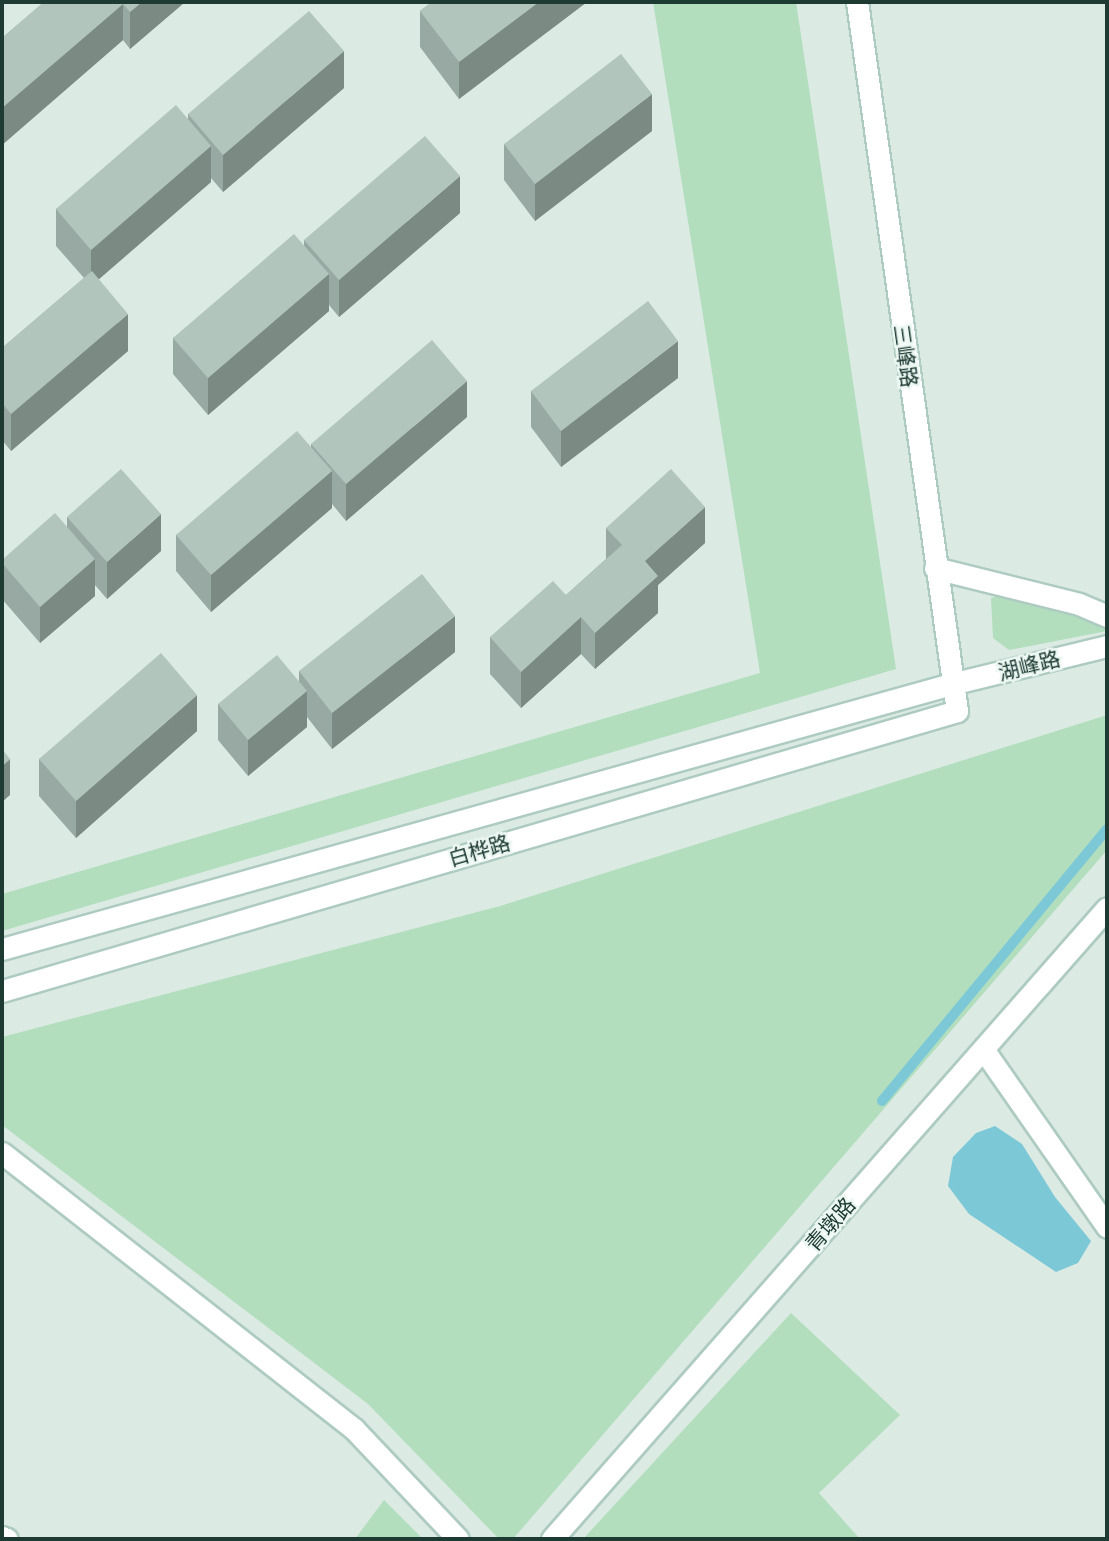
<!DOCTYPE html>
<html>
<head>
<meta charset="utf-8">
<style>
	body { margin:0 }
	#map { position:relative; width:1109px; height:1541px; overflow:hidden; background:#dceae4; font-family:"Open Sans","Noto Sans SC",sans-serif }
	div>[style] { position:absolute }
	.green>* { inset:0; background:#b2debe }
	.water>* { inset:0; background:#7dc8d6 }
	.stream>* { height:10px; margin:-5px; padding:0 5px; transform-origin:5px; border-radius:5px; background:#7dc8d6 }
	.roads { filter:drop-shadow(2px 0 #aecbc1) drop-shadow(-2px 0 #aecbc1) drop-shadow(0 2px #aecbc1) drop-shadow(0 -2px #aecbc1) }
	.minor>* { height:21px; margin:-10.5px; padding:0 10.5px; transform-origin:10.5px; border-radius:10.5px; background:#fff }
	.tertiary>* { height:21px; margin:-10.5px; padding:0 10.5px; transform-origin:10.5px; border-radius:10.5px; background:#fff }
	.secondary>* { height:21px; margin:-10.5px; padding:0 10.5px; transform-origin:10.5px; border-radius:10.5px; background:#fff }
	.wall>* { inset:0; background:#98a9a3 }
	.shaded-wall>* { inset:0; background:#7c8a84 }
	.building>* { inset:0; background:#b1c5bd }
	span { translate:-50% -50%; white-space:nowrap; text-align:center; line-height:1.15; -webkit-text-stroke:5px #ecf7f2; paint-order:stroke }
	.street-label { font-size:21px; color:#1d3a33 }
	.frame { position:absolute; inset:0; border:4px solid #1d3a33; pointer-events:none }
</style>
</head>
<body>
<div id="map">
	<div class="green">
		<div style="clip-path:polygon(653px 2px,796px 2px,896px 669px,2px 931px,2px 894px,760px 673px)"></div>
		<div style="clip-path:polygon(999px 596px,1091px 619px,1107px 631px,1009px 650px,993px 638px,991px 598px)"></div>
		<div style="clip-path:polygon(1107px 715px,1107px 850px,513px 1539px,499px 1539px,368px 1404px,2px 1125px,2px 1037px,500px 906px)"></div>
		<div style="clip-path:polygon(791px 1313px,900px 1415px,819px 1493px,860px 1539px,583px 1539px)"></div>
		<div style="clip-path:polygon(384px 1500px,423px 1539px,355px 1539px)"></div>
	</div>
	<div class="water">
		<div style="clip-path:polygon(995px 1126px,1022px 1144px,1055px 1197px,1091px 1241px,1078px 1263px,1056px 1272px,969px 1214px,948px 1186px,953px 1157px,976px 1133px)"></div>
	</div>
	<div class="stream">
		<div style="left:882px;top:1101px;width:353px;rotate:-50.4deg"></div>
	</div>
	<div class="roads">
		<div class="minor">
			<div style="left:935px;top:568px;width:148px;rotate:14deg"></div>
			<div style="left:1079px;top:604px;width:30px;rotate:23deg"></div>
			<div style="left:951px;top:684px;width:161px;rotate:-13.7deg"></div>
			<div style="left:983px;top:1049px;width:217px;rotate:55.1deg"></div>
			<div style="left:2px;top:1153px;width:447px;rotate:38.1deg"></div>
			<div style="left:354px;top:1429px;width:151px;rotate:46.6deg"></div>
			<div style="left:2px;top:1537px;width:5px;rotate:22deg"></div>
			<div style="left:552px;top:1539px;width:840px;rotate:-48.67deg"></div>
		</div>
		<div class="tertiary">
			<div style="left:2px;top:949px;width:985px;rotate:-15.6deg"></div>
			<div style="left:2px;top:991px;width:995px;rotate:-16.34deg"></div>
		</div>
		<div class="secondary">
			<div style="left:857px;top:2px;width:716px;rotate:81.97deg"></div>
		</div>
	</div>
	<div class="wall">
		<div style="clip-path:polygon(44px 2px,185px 2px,130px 49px,123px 40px,2px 145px,2px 38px)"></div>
		<div style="clip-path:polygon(432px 2px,587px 2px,459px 99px,420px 47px,420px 11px)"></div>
		<div style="clip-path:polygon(344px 88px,223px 192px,211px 178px,211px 182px,98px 280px,128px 351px,11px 451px,2px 440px,2px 348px,84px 278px,56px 246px,56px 209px,188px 119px,188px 114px)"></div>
		<div style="clip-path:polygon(652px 131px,535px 221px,504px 180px,504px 144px)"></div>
		<div style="clip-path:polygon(460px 213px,339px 317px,329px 305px,329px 311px,208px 415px,173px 374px,173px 338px,304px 246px,304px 240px)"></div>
		<div style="clip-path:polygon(678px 378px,561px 467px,531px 427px,531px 391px)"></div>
		<div style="clip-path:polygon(467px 417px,346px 521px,332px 504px,332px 508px,211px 612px,176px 571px,176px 535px,311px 448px,311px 444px)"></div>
		<div style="clip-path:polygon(67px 517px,161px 551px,107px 599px,95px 585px,95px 596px,40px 643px,2px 599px,2px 560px,67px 527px)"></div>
		<div style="clip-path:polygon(606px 528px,705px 543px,658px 585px,658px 613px,595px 669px,581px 654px,521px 708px,490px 674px,490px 637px,566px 595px,606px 559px)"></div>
		<div style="clip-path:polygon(455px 652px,332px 749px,307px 717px,307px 727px,248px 776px,218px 740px,218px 704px,299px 682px,299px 671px)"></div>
		<div style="clip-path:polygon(197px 731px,76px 838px,39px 796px,39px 759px)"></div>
	</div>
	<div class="shaded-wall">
		<div style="clip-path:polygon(142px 2px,185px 2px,130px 49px,130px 12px)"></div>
		<div style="clip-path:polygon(539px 2px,587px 2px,459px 99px,459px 62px)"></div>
		<div style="clip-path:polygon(123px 4px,123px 40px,2px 145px,2px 108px)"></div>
		<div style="clip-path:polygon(344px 51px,344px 88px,223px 192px,223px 155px)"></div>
		<div style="clip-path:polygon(652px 94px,652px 131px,535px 221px,535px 184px)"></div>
		<div style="clip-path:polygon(211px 146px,211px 182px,91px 286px,91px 250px)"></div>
		<div style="clip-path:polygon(460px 176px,460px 213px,339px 317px,339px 280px)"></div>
		<div style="clip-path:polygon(329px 274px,329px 311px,208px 415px,208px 378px)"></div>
		<div style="clip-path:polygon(128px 314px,128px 351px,11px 451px,11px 414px)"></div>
		<div style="clip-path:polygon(678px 341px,678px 378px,561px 467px,561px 431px)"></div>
		<div style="clip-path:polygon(467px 381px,467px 417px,346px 521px,346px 484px)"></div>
		<div style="clip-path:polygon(332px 471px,332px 508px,211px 612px,211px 575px)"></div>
		<div style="clip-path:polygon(705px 507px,705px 543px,658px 585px,658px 613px,595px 669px,595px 633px,645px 561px)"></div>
		<div style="clip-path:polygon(161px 514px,161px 551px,107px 599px,107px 562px)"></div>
		<div style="clip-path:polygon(95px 559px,95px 596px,40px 643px,40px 607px)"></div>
		<div style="clip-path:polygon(455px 616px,455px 652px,332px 749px,332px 713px)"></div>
		<div style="clip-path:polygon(581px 617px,581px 654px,521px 708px,521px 672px)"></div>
		<div style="clip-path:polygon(307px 691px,307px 727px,248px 776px,248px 740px)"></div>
		<div style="clip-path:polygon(197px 695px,197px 731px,76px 838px,76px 801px)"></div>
		<div style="clip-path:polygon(10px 759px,10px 795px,2px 802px,2px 766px)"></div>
	</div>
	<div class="building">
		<div style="clip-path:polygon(44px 2px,142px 2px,130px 12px,123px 4px,2px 108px,2px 38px)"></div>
		<div style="clip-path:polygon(432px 2px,539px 2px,459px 62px,420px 11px)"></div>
		<div style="clip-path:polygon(309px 11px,344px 51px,223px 155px,188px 114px)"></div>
		<div style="clip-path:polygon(621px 54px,652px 94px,535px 184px,504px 144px)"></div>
		<div style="clip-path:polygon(176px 105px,211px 146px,91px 250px,56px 209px)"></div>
		<div style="clip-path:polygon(425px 136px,460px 176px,339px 280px,304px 240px)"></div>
		<div style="clip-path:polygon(294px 234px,329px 274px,208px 378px,173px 338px)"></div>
		<div style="clip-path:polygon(92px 271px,128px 314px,11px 414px,2px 403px,2px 348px)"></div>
		<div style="clip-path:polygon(648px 301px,678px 341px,561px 431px,531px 391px)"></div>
		<div style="clip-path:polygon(432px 340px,467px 381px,346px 484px,311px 444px)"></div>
		<div style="clip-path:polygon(297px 431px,332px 471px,211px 575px,176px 535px)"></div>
		<div style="clip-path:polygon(121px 469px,161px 514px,107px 562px,67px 517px)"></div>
		<div style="clip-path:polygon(671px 469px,705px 507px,645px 561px,658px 576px,595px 633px,581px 617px,521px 672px,490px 637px,553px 581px,566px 595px,622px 545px,606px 528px)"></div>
		<div style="clip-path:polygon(55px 513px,95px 559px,40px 607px,2px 563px,2px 560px)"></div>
		<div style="clip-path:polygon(422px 574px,455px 616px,332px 713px,299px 671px)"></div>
		<div style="clip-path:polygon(161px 653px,197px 695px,76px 801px,39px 759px)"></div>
		<div style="clip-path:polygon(277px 655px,307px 691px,248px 740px,218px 704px)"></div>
		<div style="clip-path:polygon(2px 749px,10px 759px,2px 766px)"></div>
	</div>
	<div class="street-label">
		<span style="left:906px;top:356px;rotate:82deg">三峰路</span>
		<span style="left:1029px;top:665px;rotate:-14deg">湖峰路</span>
		<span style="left:479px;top:850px;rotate:-16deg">白桦路</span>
		<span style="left:830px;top:1224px;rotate:-49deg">青墩路</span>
	</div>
	<div class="frame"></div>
</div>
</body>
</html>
